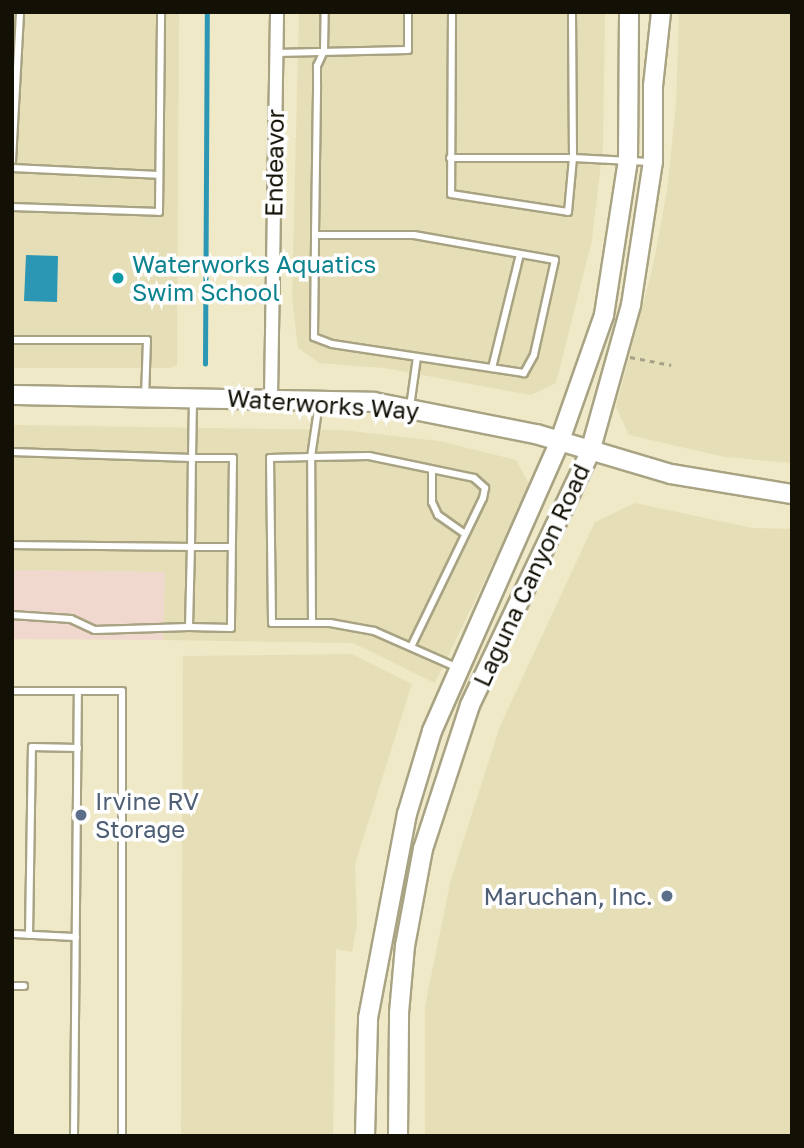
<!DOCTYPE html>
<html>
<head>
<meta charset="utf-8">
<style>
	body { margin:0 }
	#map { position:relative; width:804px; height:1148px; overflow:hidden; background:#efe9c8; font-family:"Golos Text",sans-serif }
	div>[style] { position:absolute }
	.built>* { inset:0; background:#e6deb6 }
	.industrial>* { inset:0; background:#f0d8ce }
	.water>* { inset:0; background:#2c97b5 }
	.stream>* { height:4.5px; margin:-2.25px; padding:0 2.25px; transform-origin:2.25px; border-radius:2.25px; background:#2c97b5 }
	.path>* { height:2.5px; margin-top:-1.25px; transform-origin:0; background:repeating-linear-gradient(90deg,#a6a187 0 5px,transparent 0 10px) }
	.roads { filter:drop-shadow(2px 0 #a8a383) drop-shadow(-2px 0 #a8a383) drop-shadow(0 2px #a8a383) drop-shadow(0 -2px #a8a383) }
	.lane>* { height:6px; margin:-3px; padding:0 3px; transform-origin:3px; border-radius:3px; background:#fff }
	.street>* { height:12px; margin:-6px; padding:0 6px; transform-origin:6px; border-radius:6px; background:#fff }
	.secondary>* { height:18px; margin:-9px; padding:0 9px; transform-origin:9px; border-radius:9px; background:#fff }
	.dots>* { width:19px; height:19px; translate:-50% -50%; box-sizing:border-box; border:4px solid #fff; border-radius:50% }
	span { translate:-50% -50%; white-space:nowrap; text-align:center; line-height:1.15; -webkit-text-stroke:7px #fff; paint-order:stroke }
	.street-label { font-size:24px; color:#131106 }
	.culture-label { font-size:24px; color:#0d838f }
	.left { translate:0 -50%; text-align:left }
	.service-label { font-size:24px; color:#4e5e75 }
	.right { translate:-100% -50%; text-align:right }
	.frame { position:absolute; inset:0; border:14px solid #131106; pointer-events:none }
</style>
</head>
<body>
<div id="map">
	<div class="built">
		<div style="clip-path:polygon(12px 12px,179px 12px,177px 365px,171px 368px,12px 368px)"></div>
		<div style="clip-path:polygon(299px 12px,605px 12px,603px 146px,592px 240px,556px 383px,531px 395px,384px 368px,319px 363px,298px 348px,292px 297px)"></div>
		<div style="clip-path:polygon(679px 12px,792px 12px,792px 463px,725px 457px,629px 435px,616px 407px,653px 266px,667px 191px,676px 104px)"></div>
		<div style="clip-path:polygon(12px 425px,341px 430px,439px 441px,516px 460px,530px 486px,435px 683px,353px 643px,163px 640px,164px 572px,12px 570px)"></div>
		<div style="clip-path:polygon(635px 503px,752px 528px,792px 529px,792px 1136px,425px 1136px,425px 1006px,451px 879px,500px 726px,595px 522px)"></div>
		<div style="clip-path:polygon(352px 654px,412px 684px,355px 864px,357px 924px,352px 952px,336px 949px,333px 1136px,181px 1136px,183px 656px)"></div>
	</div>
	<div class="industrial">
		<div style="clip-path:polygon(12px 570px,165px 572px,163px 640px,12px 639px)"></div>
	</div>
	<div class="water">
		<div style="clip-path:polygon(26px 255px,58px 256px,57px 302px,24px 301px)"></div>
	</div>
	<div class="stream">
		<div style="left:205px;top:364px;width:352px;rotate:-89.7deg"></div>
	</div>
	<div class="path">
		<div style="left:630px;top:357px;width:42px;rotate:11deg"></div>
	</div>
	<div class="roads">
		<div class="lane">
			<div style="left:452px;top:12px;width:182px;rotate:90.3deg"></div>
			<div style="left:451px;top:194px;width:118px;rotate:8.7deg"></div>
			<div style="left:568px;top:212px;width:54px;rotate:-84.7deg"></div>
			<div style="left:573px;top:158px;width:77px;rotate:3deg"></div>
			<div style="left:276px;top:53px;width:132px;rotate:-1.3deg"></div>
			<div style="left:408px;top:50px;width:38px;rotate:-90deg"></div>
			<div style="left:450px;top:158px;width:123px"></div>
			<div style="left:573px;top:158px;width:146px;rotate:-90.4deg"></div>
			<div style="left:12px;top:161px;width:149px;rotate:-86.9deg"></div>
			<div style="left:12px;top:168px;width:146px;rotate:2.7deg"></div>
			<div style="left:12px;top:207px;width:147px;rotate:1.9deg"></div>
			<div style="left:159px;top:212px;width:200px;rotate:-89.4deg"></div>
			<div style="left:315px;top:235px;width:99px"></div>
			<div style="left:414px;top:235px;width:143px;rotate:10.1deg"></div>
			<div style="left:555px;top:260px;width:97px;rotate:102.5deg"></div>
			<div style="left:534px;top:355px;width:21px;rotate:119deg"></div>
			<div style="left:524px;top:373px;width:194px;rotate:-171.4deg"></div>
			<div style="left:332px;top:344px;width:19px;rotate:-159deg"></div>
			<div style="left:314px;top:337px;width:102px;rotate:-89.4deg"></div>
			<div style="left:315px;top:235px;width:150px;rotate:-89.2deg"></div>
			<div style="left:317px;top:85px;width:19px;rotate:-90deg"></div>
			<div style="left:317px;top:66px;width:17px;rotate:-65deg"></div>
			<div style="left:324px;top:51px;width:39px;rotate:-89deg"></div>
			<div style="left:12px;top:340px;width:135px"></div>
			<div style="left:147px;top:340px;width:56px;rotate:92deg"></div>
			<div style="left:492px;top:368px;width:117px;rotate:-76.2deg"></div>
			<div style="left:319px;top:403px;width:55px;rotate:98.4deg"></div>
			<div style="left:311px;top:457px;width:41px;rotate:178.6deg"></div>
			<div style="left:270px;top:458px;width:165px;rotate:89.3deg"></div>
			<div style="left:272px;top:623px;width:58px"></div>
			<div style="left:330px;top:623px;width:45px;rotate:10.3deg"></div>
			<div style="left:374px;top:631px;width:92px;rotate:23.8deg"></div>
			<div style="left:410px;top:407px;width:50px;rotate:-82deg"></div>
			<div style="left:12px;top:452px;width:180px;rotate:1.9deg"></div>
			<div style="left:192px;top:458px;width:56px;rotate:-89deg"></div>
			<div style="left:432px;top:470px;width:32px;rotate:90deg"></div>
			<div style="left:432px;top:502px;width:14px;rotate:65deg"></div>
			<div style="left:438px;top:515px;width:32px;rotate:35deg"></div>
			<div style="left:12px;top:545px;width:179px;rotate:0.6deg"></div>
			<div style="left:191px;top:547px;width:89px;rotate:-89.4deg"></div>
			<div style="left:192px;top:458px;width:41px"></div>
			<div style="left:233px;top:458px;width:170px;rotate:90.7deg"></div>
			<div style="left:231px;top:628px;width:42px;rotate:-178.6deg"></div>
			<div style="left:189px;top:627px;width:80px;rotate:-88.6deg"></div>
			<div style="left:191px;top:547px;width:40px"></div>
			<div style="left:12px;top:615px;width:59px;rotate:3.9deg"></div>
			<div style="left:71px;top:619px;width:26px;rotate:25deg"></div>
			<div style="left:95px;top:630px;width:94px;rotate:-1.8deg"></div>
			<div style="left:312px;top:623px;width:166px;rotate:-90.3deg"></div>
			<div style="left:311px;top:457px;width:58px;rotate:-1deg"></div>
			<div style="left:369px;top:456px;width:107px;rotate:11.8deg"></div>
			<div style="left:474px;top:478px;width:15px;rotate:42deg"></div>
			<div style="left:485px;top:488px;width:10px;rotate:101deg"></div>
			<div style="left:483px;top:498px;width:165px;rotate:115.8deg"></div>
			<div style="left:12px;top:691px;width:110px"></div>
			<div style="left:122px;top:691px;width:445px;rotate:90deg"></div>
			<div style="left:12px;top:934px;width:64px;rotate:2.7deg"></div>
			<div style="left:29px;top:935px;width:188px;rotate:-89.1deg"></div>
			<div style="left:32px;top:747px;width:46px;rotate:1.2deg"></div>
			<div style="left:12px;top:986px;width:12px"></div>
			<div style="left:74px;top:1136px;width:445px;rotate:-89.5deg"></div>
		</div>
		<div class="street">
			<div style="left:271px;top:397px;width:385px;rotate:-89.1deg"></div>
		</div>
		<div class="secondary">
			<div style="left:12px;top:395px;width:362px;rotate:1.1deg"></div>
			<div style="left:374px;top:402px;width:165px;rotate:11.2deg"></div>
			<div style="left:536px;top:434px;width:141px;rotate:16.5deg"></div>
			<div style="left:671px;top:474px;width:123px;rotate:9.4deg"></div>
			<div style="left:365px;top:1136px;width:118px;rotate:-88.5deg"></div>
			<div style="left:368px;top:1018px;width:208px;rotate:-79.2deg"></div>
			<div style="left:407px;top:814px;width:87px;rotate:-73.2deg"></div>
			<div style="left:432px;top:731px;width:315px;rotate:-66.2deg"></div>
			<div style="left:559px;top:443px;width:136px;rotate:-70.6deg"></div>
			<div style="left:604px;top:315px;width:157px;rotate:-81.2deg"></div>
			<div style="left:628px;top:160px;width:148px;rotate:-89.6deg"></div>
			<div style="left:398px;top:1136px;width:123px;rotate:-89.5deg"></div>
			<div style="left:399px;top:1013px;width:67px;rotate:-84.9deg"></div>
			<div style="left:405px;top:946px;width:99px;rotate:-79.5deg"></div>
			<div style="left:423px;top:849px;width:151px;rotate:-71.9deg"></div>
			<div style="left:470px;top:705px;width:280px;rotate:-64.6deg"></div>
			<div style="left:590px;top:452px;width:153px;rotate:-74.4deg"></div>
			<div style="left:631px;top:305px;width:145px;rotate:-81.3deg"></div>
			<div style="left:653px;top:162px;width:76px;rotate:-90deg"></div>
			<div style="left:653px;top:86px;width:74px;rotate:-83.8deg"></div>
		</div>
	</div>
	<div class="dots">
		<div style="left:118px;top:278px;background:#0f9aa8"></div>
		<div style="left:81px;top:815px;background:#5c6f8a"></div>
		<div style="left:667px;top:896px;background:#5c6f8a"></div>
	</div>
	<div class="street-label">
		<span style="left:274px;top:163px;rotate:-89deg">Endeavor</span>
		<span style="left:323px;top:404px;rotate:4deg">Waterworks Way</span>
		<span style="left:531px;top:575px;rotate:-65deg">Laguna Canyon Road</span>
	</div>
	<div class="culture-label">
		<span class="left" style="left:132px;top:278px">Waterworks Aquatics<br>Swim School</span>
	</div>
	<div class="service-label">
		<span class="left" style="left:95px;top:815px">Irvine RV<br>Storage</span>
		<span class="right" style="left:653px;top:896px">Maruchan, Inc.</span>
	</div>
	<div class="frame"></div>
</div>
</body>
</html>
